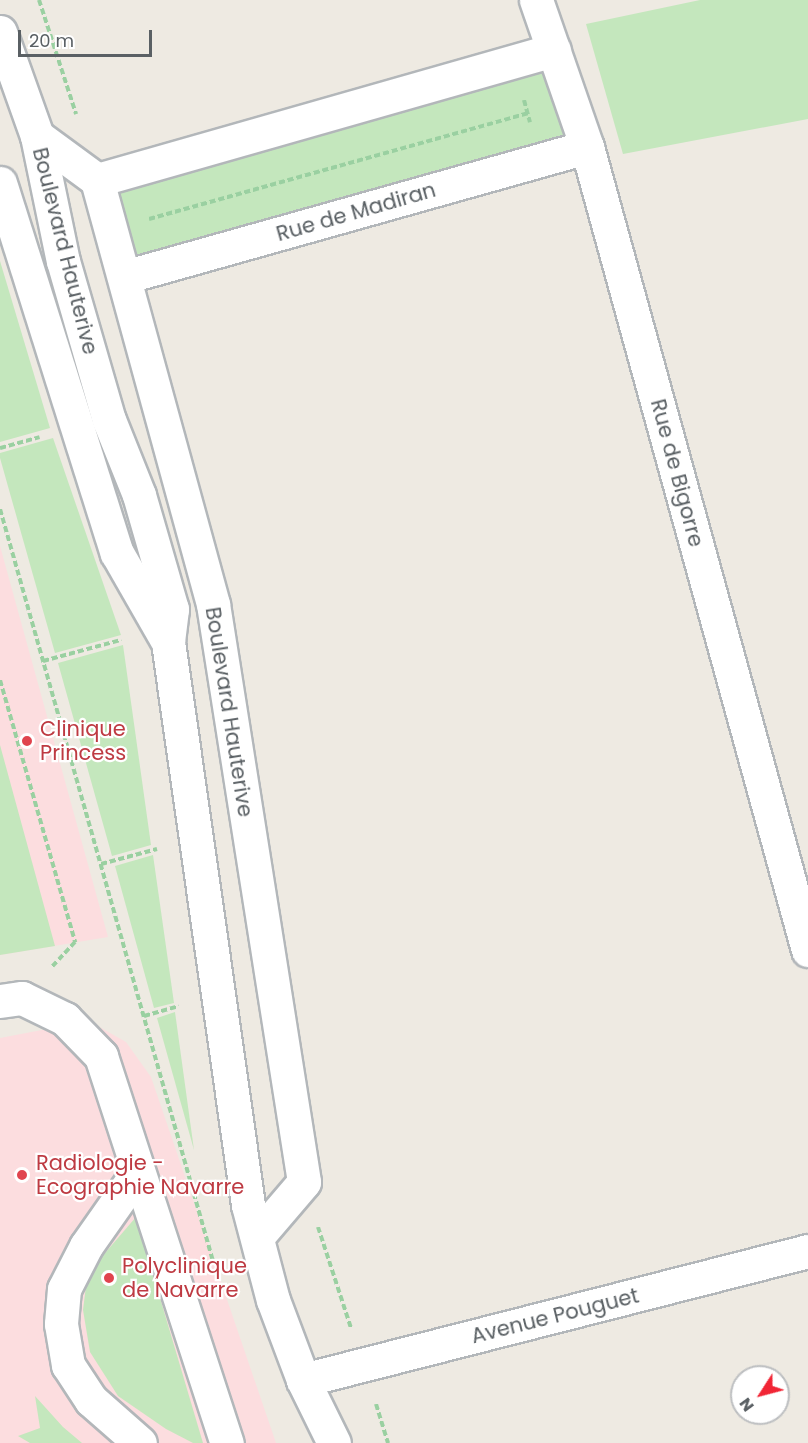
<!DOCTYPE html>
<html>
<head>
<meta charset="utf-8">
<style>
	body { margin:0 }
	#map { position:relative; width:808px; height:1443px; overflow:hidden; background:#eeeae2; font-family:Poppins,sans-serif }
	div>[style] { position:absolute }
	.medical>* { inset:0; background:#fcdddf }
	.green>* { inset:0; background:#c4e7bd }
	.path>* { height:4px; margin-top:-2px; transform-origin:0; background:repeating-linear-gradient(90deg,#9ad0a1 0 6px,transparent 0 9px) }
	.roads { filter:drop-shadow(2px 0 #b3b7ba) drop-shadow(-2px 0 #b3b7ba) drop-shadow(0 2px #b3b7ba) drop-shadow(0 -2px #b3b7ba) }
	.minor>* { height:33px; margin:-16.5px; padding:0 16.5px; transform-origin:16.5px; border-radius:16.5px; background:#fff }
	.dots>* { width:16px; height:16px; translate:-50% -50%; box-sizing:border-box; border:3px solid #fff; border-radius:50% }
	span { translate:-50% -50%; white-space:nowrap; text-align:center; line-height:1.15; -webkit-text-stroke:4.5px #fff; paint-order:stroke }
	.street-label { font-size:21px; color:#5a6064 }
	.health-label { font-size:21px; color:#be3a42 }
	.left { translate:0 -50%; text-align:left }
	.north { position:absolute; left:730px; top:1365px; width:60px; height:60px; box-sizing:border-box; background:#fff; border:2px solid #bdbfc1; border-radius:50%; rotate:234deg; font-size:16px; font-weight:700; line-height:24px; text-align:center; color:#5a6064 }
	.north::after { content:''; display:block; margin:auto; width:21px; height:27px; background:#f12535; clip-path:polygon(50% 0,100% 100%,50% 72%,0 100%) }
	.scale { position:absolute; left:18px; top:30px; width:134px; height:27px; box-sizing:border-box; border:3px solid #5a6064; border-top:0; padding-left:8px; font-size:18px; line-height:21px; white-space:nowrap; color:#5a6064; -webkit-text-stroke:4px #fff; paint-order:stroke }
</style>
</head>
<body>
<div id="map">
	<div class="medical">
		<div style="clip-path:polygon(0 546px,108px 937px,0 955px)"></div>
		<div style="clip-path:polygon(89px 1021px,126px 1042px,151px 1077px,276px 1443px,0 1443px,0 1038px)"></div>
	</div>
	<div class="green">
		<div style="clip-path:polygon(700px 0,808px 0,808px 119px,623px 154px,586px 24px)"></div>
		<div style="clip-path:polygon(549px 65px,574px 140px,130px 265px,110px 187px)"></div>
		<div style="clip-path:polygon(0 261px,50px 428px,0 442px)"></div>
		<div style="clip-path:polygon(53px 438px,121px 635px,55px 653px,0 458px,0 453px)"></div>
		<div style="clip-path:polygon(123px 645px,151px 845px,112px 856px,58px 663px)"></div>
		<div style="clip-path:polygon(0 745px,55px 946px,0 955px)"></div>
		<div style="clip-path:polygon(153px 855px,174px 1003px,154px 1008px,115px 866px)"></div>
		<div style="clip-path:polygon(175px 1012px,194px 1150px,157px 1018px)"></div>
		<div style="clip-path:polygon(136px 1217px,203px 1443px,193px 1443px,166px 1429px,118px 1396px,90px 1352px,83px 1310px,86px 1286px,99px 1260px)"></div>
		<div style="clip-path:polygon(35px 1396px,63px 1427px,82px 1443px,30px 1443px,18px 1436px,40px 1428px)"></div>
	</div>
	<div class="path">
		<div style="left:39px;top:0;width:120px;rotate:72deg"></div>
		<div style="left:524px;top:100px;width:23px;rotate:75deg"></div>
		<div style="left:149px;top:219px;width:394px;rotate:-15.6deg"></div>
		<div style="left:0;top:448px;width:41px;rotate:-15.4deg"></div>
		<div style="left:0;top:509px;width:782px;rotate:74.19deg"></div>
		<div style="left:43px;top:661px;width:81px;rotate:-15.1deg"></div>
		<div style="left:0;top:680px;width:273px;rotate:74deg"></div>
		<div style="left:75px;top:942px;width:34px;rotate:133deg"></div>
		<div style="left:101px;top:864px;width:58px;rotate:-15deg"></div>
		<div style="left:144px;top:1016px;width:36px;rotate:-16deg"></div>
		<div style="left:318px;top:1227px;width:106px;rotate:71.9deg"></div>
		<div style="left:376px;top:1404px;width:41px;rotate:72.9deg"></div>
	</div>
	<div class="roads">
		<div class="minor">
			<div style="left:536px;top:0;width:156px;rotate:70.9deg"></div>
			<div style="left:587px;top:147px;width:833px;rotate:74.61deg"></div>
			<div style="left:0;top:32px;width:110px;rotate:70.4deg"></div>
			<div style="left:37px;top:136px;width:128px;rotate:78.3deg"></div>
			<div style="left:63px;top:261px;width:166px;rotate:73.9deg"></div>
			<div style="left:109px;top:420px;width:81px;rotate:68.2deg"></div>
			<div style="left:139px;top:495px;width:119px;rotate:73.9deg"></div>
			<div style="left:172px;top:609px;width:33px;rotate:97deg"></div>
			<div style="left:168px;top:642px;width:569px;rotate:81.91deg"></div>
			<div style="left:248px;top:1205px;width:98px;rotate:75.3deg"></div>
			<div style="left:273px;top:1300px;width:85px;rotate:69.4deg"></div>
			<div style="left:303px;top:1380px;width:70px;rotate:63.8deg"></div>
			<div style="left:37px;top:136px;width:74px;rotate:36.3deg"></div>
			<div style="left:97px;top:180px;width:440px;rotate:74.7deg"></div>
			<div style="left:213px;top:604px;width:585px;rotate:81.05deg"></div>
			<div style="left:304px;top:1182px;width:72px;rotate:130.5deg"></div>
			<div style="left:97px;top:180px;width:475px;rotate:-15.9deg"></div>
			<div style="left:0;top:183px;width:388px;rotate:72.5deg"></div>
			<div style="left:117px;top:553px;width:103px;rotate:60.2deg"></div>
			<div style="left:124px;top:277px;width:481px;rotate:-15.7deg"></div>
			<div style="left:0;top:1001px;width:22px;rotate:-8deg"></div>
			<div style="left:22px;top:998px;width:48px;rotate:26deg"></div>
			<div style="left:65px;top:1019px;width:52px;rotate:45.8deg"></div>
			<div style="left:101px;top:1056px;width:407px;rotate:72deg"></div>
			<div style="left:138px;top:1172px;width:90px;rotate:125.1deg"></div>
			<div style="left:86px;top:1246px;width:48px;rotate:117.1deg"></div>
			<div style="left:64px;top:1289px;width:35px;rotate:95deg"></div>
			<div style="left:61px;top:1324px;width:42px;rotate:80.3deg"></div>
			<div style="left:68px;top:1365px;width:42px;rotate:56.7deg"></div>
			<div style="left:91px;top:1400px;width:65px;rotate:41.3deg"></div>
			<div style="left:303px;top:1380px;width:521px;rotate:-14.33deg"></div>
		</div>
	</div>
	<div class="dots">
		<div style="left:27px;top:741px;background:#e0444e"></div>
		<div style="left:22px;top:1175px;background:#e0444e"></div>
		<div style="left:109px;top:1278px;background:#e0444e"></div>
	</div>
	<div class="street-label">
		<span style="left:356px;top:212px;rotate:-16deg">Rue de Madiran</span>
		<span style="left:65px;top:251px;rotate:76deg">Boulevard Hauterive</span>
		<span style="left:677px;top:473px;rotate:75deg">Rue de Bigorre</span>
		<span style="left:229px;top:712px;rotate:81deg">Boulevard Hauterive</span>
		<span style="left:555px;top:1316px;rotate:-14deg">Avenue Pouguet</span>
	</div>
	<div class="health-label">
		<span class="left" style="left:40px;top:741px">Clinique<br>Princess</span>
		<span class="left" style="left:36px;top:1175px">Radiologie -<br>Ecographie Navarre</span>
		<span class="left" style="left:122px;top:1278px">Polyclinique<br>de Navarre</span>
	</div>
	<div class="north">N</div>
	<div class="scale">20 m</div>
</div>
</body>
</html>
